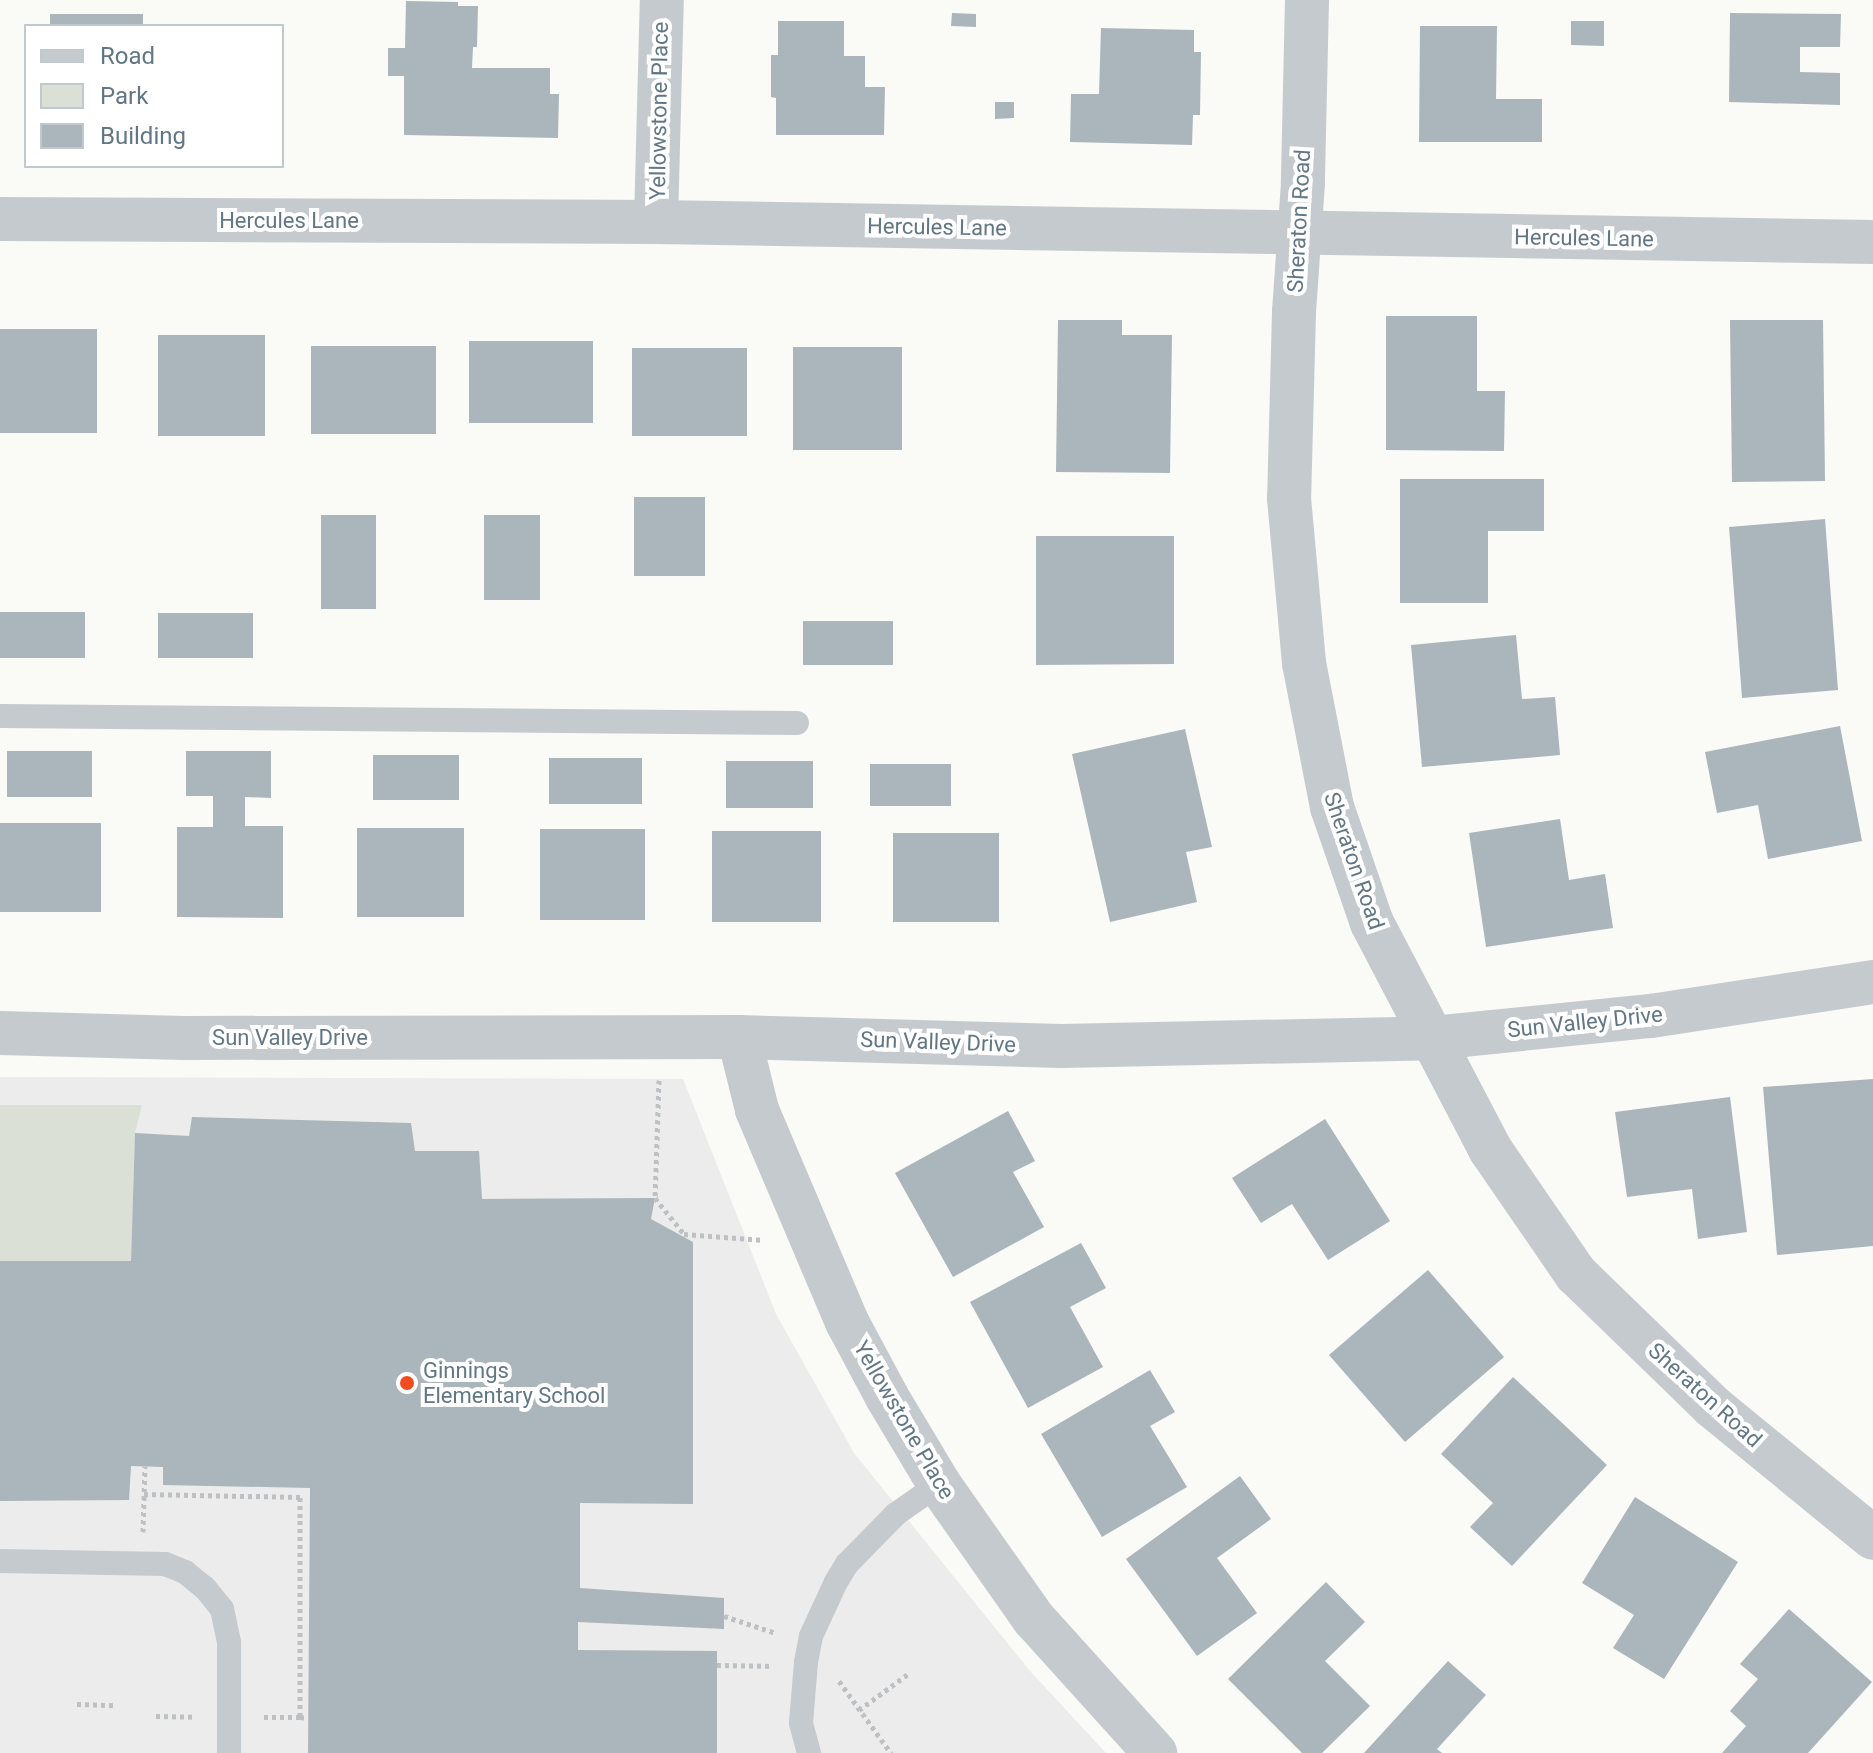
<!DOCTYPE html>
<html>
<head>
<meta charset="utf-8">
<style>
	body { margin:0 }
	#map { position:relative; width:1873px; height:1753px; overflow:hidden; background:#fafaf7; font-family:Roboto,sans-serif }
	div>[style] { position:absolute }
	.built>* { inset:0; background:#ebeceb }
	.green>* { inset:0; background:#dae0d6 }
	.building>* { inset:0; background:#abb5bc }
	.path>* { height:5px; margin-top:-2.5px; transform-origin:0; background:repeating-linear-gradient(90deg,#bdc1c4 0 4px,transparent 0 8px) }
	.service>* { height:24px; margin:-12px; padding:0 12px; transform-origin:12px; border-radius:12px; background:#c5cace }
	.minor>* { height:44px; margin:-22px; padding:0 22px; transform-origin:22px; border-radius:22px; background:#c5cace }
	.tertiary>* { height:44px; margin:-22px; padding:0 22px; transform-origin:22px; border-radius:22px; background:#c5cace }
	.dots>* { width:22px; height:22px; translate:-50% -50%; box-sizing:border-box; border:4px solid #fff; border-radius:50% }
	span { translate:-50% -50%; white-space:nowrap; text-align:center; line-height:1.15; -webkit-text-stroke:8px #fff; paint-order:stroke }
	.street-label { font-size:22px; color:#627785 }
	.poi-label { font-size:22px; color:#627785 }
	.left { translate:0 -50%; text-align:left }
	.legend { position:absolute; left:24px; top:24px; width:260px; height:144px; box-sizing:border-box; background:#fff; border:2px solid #c0c9ce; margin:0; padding:10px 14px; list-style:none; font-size:24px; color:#627785 }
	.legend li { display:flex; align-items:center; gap:16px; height:40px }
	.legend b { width:40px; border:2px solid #c0c9ce }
</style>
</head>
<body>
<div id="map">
	<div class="built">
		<div style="clip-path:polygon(0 1077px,683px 1079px,776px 1314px,854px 1453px,1030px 1671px,1106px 1753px,0 1753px)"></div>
	</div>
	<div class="green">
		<div style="clip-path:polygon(0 1105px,142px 1105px,135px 1133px,131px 1261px,0 1261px)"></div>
	</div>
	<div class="building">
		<div style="clip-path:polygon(406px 1px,458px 2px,458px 6px,478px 6px,477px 47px,473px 47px,472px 68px,550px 68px,550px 94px,559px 94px,558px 138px,404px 135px,404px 76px,388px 76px,388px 48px,405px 48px)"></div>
		<div style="clip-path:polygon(952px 13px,976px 14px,976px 27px,951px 26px)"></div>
		<div style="clip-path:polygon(1730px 13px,1841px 14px,1840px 47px,1800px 47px,1800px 72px,1840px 73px,1840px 105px,1729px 102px)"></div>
		<div style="clip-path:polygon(50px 14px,143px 14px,143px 26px,50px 26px)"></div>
		<div style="clip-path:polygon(778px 21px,844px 21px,844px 56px,865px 56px,865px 87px,885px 87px,884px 135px,776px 135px,776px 98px,771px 97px,771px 55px,778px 55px)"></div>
		<div style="clip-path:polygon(1571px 21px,1604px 21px,1604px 46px,1571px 45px)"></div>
		<div style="clip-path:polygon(1420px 26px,1497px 26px,1496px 99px,1542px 99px,1542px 142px,1419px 142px)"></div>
		<div style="clip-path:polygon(1101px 28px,1194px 30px,1194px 52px,1201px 52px,1200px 115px,1193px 115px,1192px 145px,1070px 142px,1071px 94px,1099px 94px)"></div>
		<div style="clip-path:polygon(995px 102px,1014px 102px,1014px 118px,995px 119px)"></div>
		<div style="clip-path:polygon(1386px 316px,1477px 316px,1477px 391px,1505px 391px,1504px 451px,1386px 450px)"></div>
		<div style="clip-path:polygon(1058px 320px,1122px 320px,1122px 335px,1172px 335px,1170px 473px,1056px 472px)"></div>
		<div style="clip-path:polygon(1730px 320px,1823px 320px,1825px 481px,1732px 482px)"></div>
		<div style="clip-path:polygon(0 329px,97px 329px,97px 433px,0 433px)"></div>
		<div style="clip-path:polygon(158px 335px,265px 335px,265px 436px,158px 436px)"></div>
		<div style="clip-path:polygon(469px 341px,593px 341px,593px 423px,469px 423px)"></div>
		<div style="clip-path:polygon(311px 346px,436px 346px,436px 434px,311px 434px)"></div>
		<div style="clip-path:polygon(793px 347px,902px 347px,902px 450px,793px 450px)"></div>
		<div style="clip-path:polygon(632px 348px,747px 348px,747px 436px,632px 436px)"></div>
		<div style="clip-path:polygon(1400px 479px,1544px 479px,1544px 531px,1488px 531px,1488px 603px,1400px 603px)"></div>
		<div style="clip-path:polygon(634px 497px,705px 497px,705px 576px,634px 576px)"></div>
		<div style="clip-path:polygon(321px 515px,376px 515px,376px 609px,321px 609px)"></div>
		<div style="clip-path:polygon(484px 515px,540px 515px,540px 600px,484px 600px)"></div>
		<div style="clip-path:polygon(1825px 519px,1838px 690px,1742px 698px,1729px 527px)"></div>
		<div style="clip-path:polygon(1036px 536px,1174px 536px,1174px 664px,1036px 665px)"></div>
		<div style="clip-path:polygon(0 612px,85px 612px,85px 658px,0 658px)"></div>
		<div style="clip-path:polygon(158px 613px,253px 613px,253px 658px,158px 658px)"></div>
		<div style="clip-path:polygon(803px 621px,893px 621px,893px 665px,803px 665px)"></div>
		<div style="clip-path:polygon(1516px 635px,1522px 699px,1555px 697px,1560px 755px,1422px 767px,1411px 645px)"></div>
		<div style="clip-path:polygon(1840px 726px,1862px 841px,1768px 859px,1758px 805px,1717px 813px,1705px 752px)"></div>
		<div style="clip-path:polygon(1185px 729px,1212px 847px,1186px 852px,1197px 902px,1110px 922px,1072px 754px)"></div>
		<div style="clip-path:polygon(7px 751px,92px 751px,92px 797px,7px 797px)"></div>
		<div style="clip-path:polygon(186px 751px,271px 751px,271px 798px,245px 797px,245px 826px,283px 826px,283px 918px,177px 917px,177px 827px,213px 827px,213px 796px,186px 796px)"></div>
		<div style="clip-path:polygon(373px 755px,459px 755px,459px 800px,373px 800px)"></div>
		<div style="clip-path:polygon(549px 758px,642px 758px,642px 804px,549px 804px)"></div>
		<div style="clip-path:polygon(726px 761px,813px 761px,813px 808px,726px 808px)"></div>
		<div style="clip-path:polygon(870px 764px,951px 764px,951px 806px,870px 806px)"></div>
		<div style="clip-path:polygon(1560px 819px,1569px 880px,1605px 874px,1613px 928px,1486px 947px,1469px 833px)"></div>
		<div style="clip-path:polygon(0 823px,101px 823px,101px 912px,0 912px)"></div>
		<div style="clip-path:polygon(357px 828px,464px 828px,464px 917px,357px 917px)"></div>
		<div style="clip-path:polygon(540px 829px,645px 829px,645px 920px,540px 920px)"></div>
		<div style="clip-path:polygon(712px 831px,821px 831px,821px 922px,712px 922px)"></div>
		<div style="clip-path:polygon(893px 833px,999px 833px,999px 922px,893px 922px)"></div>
		<div style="clip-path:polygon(1873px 1079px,1873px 1246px,1777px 1255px,1763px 1087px)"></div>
		<div style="clip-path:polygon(1730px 1097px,1747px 1232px,1698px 1239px,1692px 1189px,1627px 1197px,1615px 1112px)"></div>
		<div style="clip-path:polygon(1008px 1111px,1035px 1161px,1013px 1172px,1044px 1227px,953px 1277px,895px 1173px)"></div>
		<div style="clip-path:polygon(192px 1117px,411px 1123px,415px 1151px,479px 1151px,482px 1199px,655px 1198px,651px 1219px,693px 1242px,693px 1504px,580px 1503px,580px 1588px,724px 1598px,724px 1629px,578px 1622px,578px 1650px,717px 1651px,717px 1753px,308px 1753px,310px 1488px,163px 1485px,163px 1467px,131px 1466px,129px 1500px,0 1501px,0 1261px,131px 1261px,135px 1133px,189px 1136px)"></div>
		<div style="clip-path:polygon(1325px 1119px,1390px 1221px,1328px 1260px,1292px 1204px,1261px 1223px,1232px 1178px)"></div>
		<div style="clip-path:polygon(1081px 1243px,1106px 1288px,1070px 1307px,1103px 1367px,1028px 1408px,970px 1302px)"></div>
		<div style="clip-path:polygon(1428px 1270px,1504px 1357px,1405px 1442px,1329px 1355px)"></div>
		<div style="clip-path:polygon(1150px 1370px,1175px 1412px,1150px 1426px,1187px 1487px,1102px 1537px,1041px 1434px)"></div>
		<div style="clip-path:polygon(1513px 1377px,1607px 1465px,1512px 1566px,1470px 1527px,1493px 1503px,1441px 1454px)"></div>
		<div style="clip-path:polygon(1240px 1476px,1271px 1519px,1217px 1558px,1257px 1613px,1197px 1656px,1126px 1559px)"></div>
		<div style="clip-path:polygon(1635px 1497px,1738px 1562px,1664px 1679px,1613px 1648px,1634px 1615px,1582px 1583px)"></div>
		<div style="clip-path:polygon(1326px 1582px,1365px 1622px,1325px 1661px,1370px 1706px,1322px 1753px,1302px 1753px,1228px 1679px)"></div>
		<div style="clip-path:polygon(1789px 1609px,1872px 1682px,1808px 1753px,1722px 1753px,1746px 1726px,1730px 1711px,1758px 1679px,1740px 1664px)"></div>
		<div style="clip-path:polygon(1448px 1661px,1486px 1695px,1437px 1749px,1442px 1753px,1364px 1753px)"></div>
	</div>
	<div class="path">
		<div style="left:659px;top:1080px;width:118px;rotate:91.9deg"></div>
		<div style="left:655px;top:1198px;width:46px;rotate:51.1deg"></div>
		<div style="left:684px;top:1234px;width:80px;rotate:4.3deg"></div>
		<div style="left:144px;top:1494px;width:156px;rotate:1.1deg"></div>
		<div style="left:300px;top:1497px;width:220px;rotate:90deg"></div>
		<div style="left:300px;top:1717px;width:40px;rotate:180deg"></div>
		<div style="left:143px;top:1532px;width:66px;rotate:-88.3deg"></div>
		<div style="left:724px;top:1616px;width:55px;rotate:18.1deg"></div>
		<div style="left:717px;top:1665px;width:56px;rotate:1deg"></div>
		<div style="left:839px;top:1681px;width:89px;rotate:54.2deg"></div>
		<div style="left:77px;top:1704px;width:37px;rotate:2deg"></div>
		<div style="left:859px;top:1710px;width:61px;rotate:-36.3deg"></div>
		<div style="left:156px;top:1716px;width:39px;rotate:1deg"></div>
		<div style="left:300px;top:1717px;width:8px;rotate:7deg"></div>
	</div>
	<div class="service">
		<div style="left:0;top:716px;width:797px;rotate:0.5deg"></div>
		<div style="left:0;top:1561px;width:165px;rotate:1deg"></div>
		<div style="left:165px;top:1564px;width:22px;rotate:22deg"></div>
		<div style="left:185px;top:1572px;width:26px;rotate:39deg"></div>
		<div style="left:205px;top:1588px;width:27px;rotate:51deg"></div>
		<div style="left:222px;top:1609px;width:34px;rotate:78deg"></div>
		<div style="left:229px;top:1642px;width:111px;rotate:90deg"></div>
		<div style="left:809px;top:1753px;width:31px;rotate:-105deg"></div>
		<div style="left:801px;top:1723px;width:61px;rotate:-85.3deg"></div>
		<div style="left:806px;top:1662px;width:26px;rotate:-79deg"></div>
		<div style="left:811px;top:1636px;width:60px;rotate:-65.2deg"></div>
		<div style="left:836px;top:1582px;width:21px;rotate:-59deg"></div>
		<div style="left:847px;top:1564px;width:70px;rotate:-45.6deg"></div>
		<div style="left:896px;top:1514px;width:52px;rotate:-34.9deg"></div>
	</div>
	<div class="minor">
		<div style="left:1307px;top:0;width:183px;rotate:91.3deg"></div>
		<div style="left:1303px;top:183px;width:129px;rotate:94deg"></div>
		<div style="left:1294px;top:312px;width:186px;rotate:91.5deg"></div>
		<div style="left:1289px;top:498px;width:166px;rotate:84.8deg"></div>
		<div style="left:1304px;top:663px;width:147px;rotate:79deg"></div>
		<div style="left:1332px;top:807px;width:123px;rotate:71deg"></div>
		<div style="left:1372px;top:923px;width:255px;rotate:62.4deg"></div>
		<div style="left:1490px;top:1149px;width:152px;rotate:55.5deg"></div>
		<div style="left:1576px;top:1274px;width:190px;rotate:44.1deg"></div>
		<div style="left:1712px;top:1406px;width:208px;rotate:39.3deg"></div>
		<div style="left:656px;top:222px;width:222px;rotate:-88.5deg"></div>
		<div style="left:0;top:1033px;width:183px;rotate:1.6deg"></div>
		<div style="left:183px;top:1038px;width:556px;rotate:-0.1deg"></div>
		<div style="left:739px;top:1037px;width:323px;rotate:1.6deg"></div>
		<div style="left:1062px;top:1046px;width:371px;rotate:-1.2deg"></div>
		<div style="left:1433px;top:1038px;width:219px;rotate:-5.8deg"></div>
		<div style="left:1651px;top:1016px;width:225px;rotate:-8.7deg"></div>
		<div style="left:739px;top:1037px;width:75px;rotate:76.1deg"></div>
		<div style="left:757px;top:1110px;width:230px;rotate:67deg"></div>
		<div style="left:847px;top:1322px;width:85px;rotate:61.9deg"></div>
		<div style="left:887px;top:1397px;width:101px;rotate:59.1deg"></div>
		<div style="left:939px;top:1484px;width:165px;rotate:54.9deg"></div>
		<div style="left:1034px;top:1619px;width:181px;rotate:47.9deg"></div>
	</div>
	<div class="tertiary">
		<div style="left:0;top:219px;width:656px;rotate:0.26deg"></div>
		<div style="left:656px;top:222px;width:1217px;rotate:0.94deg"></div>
	</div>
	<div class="dots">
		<div style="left:407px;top:1383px;background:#f14c20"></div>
	</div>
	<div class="street-label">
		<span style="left:659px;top:111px;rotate:-89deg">Yellowstone Place</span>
		<span style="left:289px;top:221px">Hercules Lane</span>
		<span style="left:1299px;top:221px;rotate:-87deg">Sheraton Road</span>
		<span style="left:937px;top:227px;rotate:1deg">Hercules Lane</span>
		<span style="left:1584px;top:238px;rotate:1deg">Hercules Lane</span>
		<span style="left:1354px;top:861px;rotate:71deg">Sheraton Road</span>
		<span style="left:1585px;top:1022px;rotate:-6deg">Sun Valley Drive</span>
		<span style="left:290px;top:1038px">Sun Valley Drive</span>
		<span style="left:938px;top:1042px;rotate:2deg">Sun Valley Drive</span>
		<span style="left:1705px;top:1395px;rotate:42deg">Sheraton Road</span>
		<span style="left:904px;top:1420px;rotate:60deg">Yellowstone Place</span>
	</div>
	<div class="poi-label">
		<span class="left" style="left:423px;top:1383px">Ginnings<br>Elementary School</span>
	</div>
	<ul class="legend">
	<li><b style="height:10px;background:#c5cace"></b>Road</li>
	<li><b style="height:22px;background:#dae0d6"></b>Park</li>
	<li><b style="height:22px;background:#abb5bc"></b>Building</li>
	</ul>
</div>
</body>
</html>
